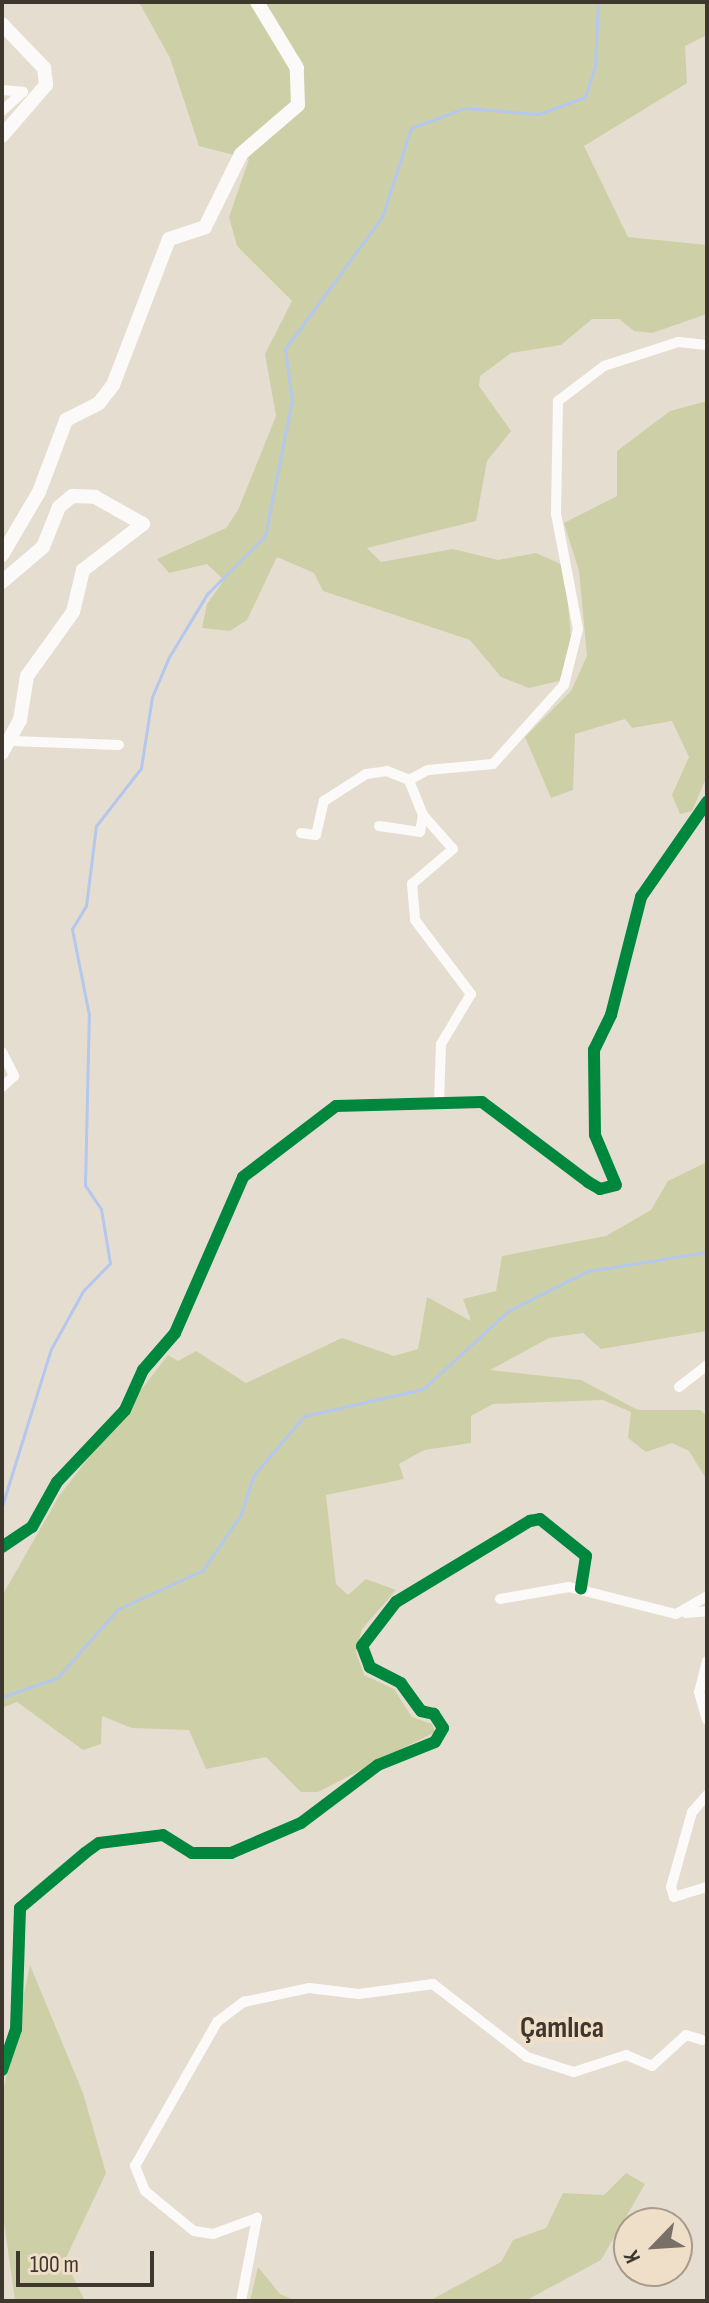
<!DOCTYPE html>
<html>
<head>
<meta charset="utf-8">
<style>
	body { margin:0 }
	#map { position:relative; width:709px; height:2303px; overflow:hidden; background:#e6ddd1; font-family:"Sofia Sans Condensed",sans-serif }
	div>[style] { position:absolute }
	.green>* { inset:0; background:#cdd0a6 }
	.stream>* { height:3px; margin:-1.5px; padding:0 1.5px; transform-origin:1.5px; border-radius:1.5px; background:#b4c7ed }
	.street>* { height:10px; margin:-5px; padding:0 5px; transform-origin:5px; border-radius:5px; background:#fbfaf8 }
	.secondary>* { height:14px; margin:-7px; padding:0 7px; transform-origin:7px; border-radius:7px; background:#fbfaf8 }
	.cycleway>* { height:12px; margin:-6px; padding:0 6px; transform-origin:6px; border-radius:6px; background:#00873e }
	span { translate:-50% -50%; white-space:nowrap; text-align:center; line-height:1.15; -webkit-text-stroke:8px #efdec8; paint-order:stroke }
	.district-label { font-size:30px; color:#3e372e; font-weight:700 }
	.frame { position:absolute; inset:0; border:4px solid #3e372e; pointer-events:none }
	.north { position:absolute; left:613px; top:2207px; width:80px; height:80px; box-sizing:border-box; background:#efdec8; border:2px solid #a89b8a; border-radius:50%; rotate:245deg; font-size:22px; font-weight:700; line-height:32px; text-align:center; color:#3e372e }
	.north::after { content:''; display:block; margin:auto; width:28px; height:36px; background:#797167; clip-path:polygon(50% 0,100% 100%,50% 72%,0 100%) }
	.scale { position:absolute; left:16px; top:2251px; width:138px; height:36px; box-sizing:border-box; border:4px solid #3e372e; border-top:0; padding-left:10px; font-size:24px; line-height:28px; white-space:nowrap; color:#3e372e; -webkit-text-stroke:6px #efdec8; paint-order:stroke }
</style>
</head>
<body>
<div id="map">
	<div class="green">
		<div style="clip-path:polygon(126px 2px,707px 2px,707px 35px,685px 46px,687px 83px,584px 146px,628px 237px,707px 245px,707px 314px,652px 333px,634px 331px,619px 319px,592px 319px,561px 345px,511px 353px,480px 376px,479px 386px,511px 431px,487px 461px,476px 521px,367px 548px,381px 562px,453px 549px,498px 560px,536px 553px,565px 566px,572px 651px,559px 681px,529px 688px,501px 677px,470px 640px,323px 591px,314px 573px,277px 557px,247px 620px,230px 631px,202px 628px,207px 604px,224px 580px,207px 564px,169px 573px,157px 559px,226px 528px,238px 510px,276px 416px,265px 354px,292px 301px,237px 246px,229px 217px,249px 159px,199px 146px,170px 58px,140px 4px)"></div>
		<div style="clip-path:polygon(707px 401px,707px 776px,692px 811px,680px 814px,672px 795px,689px 757px,672px 721px,632px 728px,625px 719px,575px 734px,573px 790px,551px 798px,525px 737px,571px 691px,587px 656px,579px 571px,564px 523px,617px 496px,617px 451px,670px 411px)"></div>
		<div style="clip-path:polygon(707px 1162px,707px 1331px,601px 1349px,583px 1333px,549px 1338px,490px 1370px,581px 1380px,638px 1410px,700px 1410px,707px 1416px,707px 1480px,689px 1451px,672px 1443px,646px 1452px,628px 1438px,631px 1412px,603px 1400px,493px 1404px,471px 1416px,471px 1443px,424px 1450px,399px 1464px,404px 1479px,326px 1495px,336px 1584px,348px 1595px,366px 1579px,396px 1590px,362px 1629px,356px 1652px,364px 1675px,394px 1689px,412px 1717px,432px 1724px,435px 1732px,318px 1792px,301px 1792px,266px 1757px,206px 1769px,189px 1730px,132px 1728px,102px 1716px,101px 1744px,83px 1750px,17px 1702px,2px 1708px,2px 1596px,59px 1496px,168px 1355px,178px 1361px,196px 1351px,246px 1383px,342px 1338px,394px 1356px,418px 1349px,427px 1297px,471px 1321px,463px 1299px,496px 1291px,502px 1256px,606px 1236px,651px 1210px,668px 1181px)"></div>
		<div style="clip-path:polygon(30px 1965px,83px 2093px,106px 2173px,65px 2260px,85px 2301px,15px 2301px,3px 2215px,2px 2097px)"></div>
		<div style="clip-path:polygon(626px 2173px,645px 2184px,601px 2260px,525px 2301px,429px 2301px,501px 2262px,513px 2240px,546px 2228px,563px 2193px,604px 2195px)"></div>
		<div style="clip-path:polygon(258px 2267px,280px 2294px,296px 2301px,250px 2301px)"></div>
	</div>
	<div class="stream">
		<div style="left:2px;top:1506px;width:164px;rotate:-72.7deg"></div>
		<div style="left:51px;top:1349px;width:66px;rotate:-61.1deg"></div>
		<div style="left:83px;top:1291px;width:39px;rotate:-46deg"></div>
		<div style="left:110px;top:1263px;width:55px;rotate:-99.5deg"></div>
		<div style="left:101px;top:1209px;width:29px;rotate:-124deg"></div>
		<div style="left:85px;top:1185px;width:170px;rotate:-88.7deg"></div>
		<div style="left:89px;top:1015px;width:88px;rotate:-101.2deg"></div>
		<div style="left:72px;top:929px;width:27px;rotate:-59deg"></div>
		<div style="left:86px;top:906px;width:81px;rotate:-82.9deg"></div>
		<div style="left:96px;top:826px;width:73px;rotate:-52.2deg"></div>
		<div style="left:141px;top:768px;width:72px;rotate:-81.2deg"></div>
		<div style="left:152px;top:697px;width:43px;rotate:-67deg"></div>
		<div style="left:169px;top:657px;width:74px;rotate:-58.9deg"></div>
		<div style="left:207px;top:594px;width:82px;rotate:-45deg"></div>
		<div style="left:265px;top:536px;width:139px;rotate:-78.8deg"></div>
		<div style="left:292px;top:400px;width:51px;rotate:-97.8deg"></div>
		<div style="left:285px;top:349px;width:164px;rotate:-53.7deg"></div>
		<div style="left:382px;top:217px;width:94px;rotate:-72deg"></div>
		<div style="left:411px;top:128px;width:58px;rotate:-20.3deg"></div>
		<div style="left:465px;top:108px;width:74px;rotate:4.6deg"></div>
		<div style="left:539px;top:114px;width:49px;rotate:-20.3deg"></div>
		<div style="left:585px;top:97px;width:32px;rotate:-72deg"></div>
		<div style="left:595px;top:67px;width:65px;rotate:-87.4deg"></div>
		<div style="left:2px;top:1697px;width:58px;rotate:-19.1deg"></div>
		<div style="left:57px;top:1678px;width:92px;rotate:-48.5deg"></div>
		<div style="left:118px;top:1609px;width:94px;rotate:-24.6deg"></div>
		<div style="left:203px;top:1570px;width:68px;rotate:-55.8deg"></div>
		<div style="left:241px;top:1514px;width:40px;rotate:-72deg"></div>
		<div style="left:253px;top:1476px;width:79px;rotate:-49.6deg"></div>
		<div style="left:304px;top:1416px;width:122px;rotate:-12.8deg"></div>
		<div style="left:423px;top:1389px;width:115px;rotate:-42.5deg"></div>
		<div style="left:508px;top:1311px;width:89px;rotate:-26.6deg"></div>
		<div style="left:588px;top:1271px;width:121px;rotate:-9.1deg"></div>
	</div>
	<div class="street">
		<div style="left:2px;top:90px;width:21px;rotate:5deg"></div>
		<div style="left:23px;top:92px;width:28px;rotate:138deg"></div>
		<div style="left:12px;top:741px;width:107px;rotate:2.1deg"></div>
		<div style="left:423px;top:815px;width:45px;rotate:48.6deg"></div>
		<div style="left:453px;top:849px;width:54px;rotate:139.5deg"></div>
		<div style="left:412px;top:884px;width:36px;rotate:85deg"></div>
		<div style="left:415px;top:920px;width:93px;rotate:52.9deg"></div>
		<div style="left:471px;top:994px;width:58px;rotate:121deg"></div>
		<div style="left:441px;top:1044px;width:57px;rotate:92deg"></div>
		<div style="left:379px;top:826px;width:41px;rotate:8.3deg"></div>
		<div style="left:420px;top:832px;width:17px;rotate:-80deg"></div>
		<div style="left:423px;top:815px;width:38px;rotate:-112deg"></div>
		<div style="left:301px;top:833px;width:15px;rotate:8deg"></div>
		<div style="left:316px;top:835px;width:35px;rotate:-77deg"></div>
		<div style="left:324px;top:801px;width:50px;rotate:-32.7deg"></div>
		<div style="left:366px;top:774px;width:21px;rotate:-8deg"></div>
		<div style="left:387px;top:771px;width:24px;rotate:22deg"></div>
		<div style="left:409px;top:780px;width:21px;rotate:-28deg"></div>
		<div style="left:428px;top:770px;width:65px;rotate:-5.3deg"></div>
		<div style="left:493px;top:764px;width:106px;rotate:-48.1deg"></div>
		<div style="left:564px;top:685px;width:58px;rotate:-76deg"></div>
		<div style="left:578px;top:629px;width:117px;rotate:-100.8deg"></div>
		<div style="left:556px;top:514px;width:113px;rotate:-89deg"></div>
		<div style="left:558px;top:401px;width:58px;rotate:-37.3deg"></div>
		<div style="left:604px;top:366px;width:78px;rotate:-18deg"></div>
		<div style="left:678px;top:342px;width:29px;rotate:6deg"></div>
		<div style="left:2px;top:1052px;width:27px;rotate:63deg"></div>
		<div style="left:14px;top:1076px;width:16px;rotate:137deg"></div>
		<div style="left:679px;top:1387px;width:36px;rotate:-38deg"></div>
		<div style="left:2px;top:1547px;width:36px;rotate:-34deg"></div>
		<div style="left:32px;top:1527px;width:51px;rotate:-60.9deg"></div>
		<div style="left:57px;top:1482px;width:99px;rotate:-46.6deg"></div>
		<div style="left:125px;top:1410px;width:44px;rotate:-65.8deg"></div>
		<div style="left:143px;top:1370px;width:49px;rotate:-49.1deg"></div>
		<div style="left:175px;top:1333px;width:170px;rotate:-66.4deg"></div>
		<div style="left:243px;top:1177px;width:117px;rotate:-37.4deg"></div>
		<div style="left:336px;top:1106px;width:146px;rotate:-1.6deg"></div>
		<div style="left:482px;top:1102px;width:133px;rotate:37deg"></div>
		<div style="left:588px;top:1182px;width:14px;rotate:30deg"></div>
		<div style="left:600px;top:1189px;width:16px;rotate:-14deg"></div>
		<div style="left:616px;top:1185px;width:54px;rotate:-112.8deg"></div>
		<div style="left:595px;top:1135px;width:85px;rotate:-90.7deg"></div>
		<div style="left:594px;top:1050px;width:39px;rotate:-64deg"></div>
		<div style="left:611px;top:1015px;width:122px;rotate:-75.7deg"></div>
		<div style="left:641px;top:897px;width:116px;rotate:-55.2deg"></div>
		<div style="left:500px;top:1599px;width:70px;rotate:-9.9deg"></div>
		<div style="left:569px;top:1587px;width:110px;rotate:14.2deg"></div>
		<div style="left:676px;top:1614px;width:36px;rotate:-30deg"></div>
		<div style="left:686px;top:1613px;width:21px;rotate:-5deg"></div>
		<div style="left:707px;top:1661px;width:32px;rotate:104deg"></div>
		<div style="left:699px;top:1692px;width:29px;rotate:74deg"></div>
		<div style="left:707px;top:1795px;width:23px;rotate:131deg"></div>
		<div style="left:692px;top:1812px;width:78px;rotate:105.6deg"></div>
		<div style="left:671px;top:1887px;width:10px;rotate:73deg"></div>
		<div style="left:674px;top:1897px;width:34px;rotate:-17deg"></div>
		<div style="left:2px;top:2070px;width:43px;rotate:-71.1deg"></div>
		<div style="left:16px;top:2029px;width:121px;rotate:-88.1deg"></div>
		<div style="left:20px;top:1908px;width:85px;rotate:-40.2deg"></div>
		<div style="left:85px;top:1853px;width:17px;rotate:-36deg"></div>
		<div style="left:99px;top:1843px;width:64px;rotate:-7.1deg"></div>
		<div style="left:163px;top:1835px;width:34px;rotate:32deg"></div>
		<div style="left:192px;top:1853px;width:39px"></div>
		<div style="left:231px;top:1853px;width:76px;rotate:-23.2deg"></div>
		<div style="left:301px;top:1823px;width:96px;rotate:-37deg"></div>
		<div style="left:378px;top:1765px;width:61px;rotate:-22deg"></div>
		<div style="left:435px;top:1742px;width:16px;rotate:-60deg"></div>
		<div style="left:443px;top:1728px;width:17px;rotate:-123deg"></div>
		<div style="left:434px;top:1714px;width:13px;rotate:-167deg"></div>
		<div style="left:421px;top:1711px;width:34px;rotate:-126deg"></div>
		<div style="left:401px;top:1683px;width:35px;rotate:-153deg"></div>
		<div style="left:370px;top:1667px;width:22px;rotate:-111deg"></div>
		<div style="left:362px;top:1646px;width:56px;rotate:-52.3deg"></div>
		<div style="left:396px;top:1602px;width:157px;rotate:-31.2deg"></div>
		<div style="left:530px;top:1521px;width:10px;rotate:-11deg"></div>
		<div style="left:540px;top:1519px;width:59px;rotate:38.8deg"></div>
		<div style="left:586px;top:1556px;width:33px;rotate:99deg"></div>
		<div style="left:241px;top:2301px;width:85px;rotate:-79.1deg"></div>
		<div style="left:257px;top:2218px;width:47px;rotate:160deg"></div>
		<div style="left:213px;top:2234px;width:19px;rotate:-171deg"></div>
		<div style="left:194px;top:2231px;width:63px;rotate:-140.8deg"></div>
		<div style="left:145px;top:2191px;width:27px;rotate:-112deg"></div>
		<div style="left:135px;top:2166px;width:166px;rotate:-60.3deg"></div>
		<div style="left:217px;top:2022px;width:34px;rotate:-37deg"></div>
		<div style="left:244px;top:2002px;width:66px;rotate:-12.2deg"></div>
		<div style="left:309px;top:1988px;width:50px;rotate:6.8deg"></div>
		<div style="left:359px;top:1994px;width:75px;rotate:-7.7deg"></div>
		<div style="left:433px;top:1984px;width:119px;rotate:37.8deg"></div>
		<div style="left:527px;top:2057px;width:49px;rotate:17.7deg"></div>
		<div style="left:574px;top:2072px;width:55px;rotate:-18.1deg"></div>
		<div style="left:626px;top:2055px;width:28px;rotate:23deg"></div>
		<div style="left:652px;top:2066px;width:46px;rotate:-42.4deg"></div>
		<div style="left:686px;top:2035px;width:17px;rotate:17deg"></div>
	</div>
	<div class="secondary">
		<div style="left:2px;top:24px;width:61px;rotate:46.3deg"></div>
		<div style="left:44px;top:68px;width:17px;rotate:83deg"></div>
		<div style="left:46px;top:85px;width:67px;rotate:130.8deg"></div>
		<div style="left:2px;top:555px;width:73px;rotate:-59.6deg"></div>
		<div style="left:39px;top:492px;width:77px;rotate:-69.4deg"></div>
		<div style="left:66px;top:420px;width:37px;rotate:-27deg"></div>
		<div style="left:99px;top:403px;width:23px;rotate:-52deg"></div>
		<div style="left:113px;top:385px;width:156px;rotate:-69deg"></div>
		<div style="left:169px;top:239px;width:38px;rotate:-18deg"></div>
		<div style="left:205px;top:227px;width:81px;rotate:-63.7deg"></div>
		<div style="left:241px;top:154px;width:75px;rotate:-40.7deg"></div>
		<div style="left:298px;top:105px;width:37px;rotate:-92deg"></div>
		<div style="left:297px;top:68px;width:77px;rotate:-121.2deg"></div>
		<div style="left:2px;top:582px;width:54px;rotate:-40.5deg"></div>
		<div style="left:43px;top:547px;width:43px;rotate:-68.2deg"></div>
		<div style="left:59px;top:507px;width:17px;rotate:-40deg"></div>
		<div style="left:72px;top:496px;width:23px;rotate:2deg"></div>
		<div style="left:95px;top:497px;width:55px;rotate:29.4deg"></div>
		<div style="left:143px;top:524px;width:76px;rotate:142.5deg"></div>
		<div style="left:83px;top:570px;width:43px;rotate:103.4deg"></div>
		<div style="left:73px;top:612px;width:79px;rotate:125.7deg"></div>
		<div style="left:27px;top:676px;width:45px;rotate:99deg"></div>
		<div style="left:20px;top:720px;width:38px;rotate:119deg"></div>
	</div>
	<div class="cycleway">
		<div style="left:2px;top:1547px;width:36px;rotate:-34deg"></div>
		<div style="left:32px;top:1527px;width:51px;rotate:-60.9deg"></div>
		<div style="left:57px;top:1482px;width:99px;rotate:-46.6deg"></div>
		<div style="left:125px;top:1410px;width:44px;rotate:-65.8deg"></div>
		<div style="left:143px;top:1370px;width:49px;rotate:-49.1deg"></div>
		<div style="left:175px;top:1333px;width:170px;rotate:-66.4deg"></div>
		<div style="left:243px;top:1177px;width:117px;rotate:-37.4deg"></div>
		<div style="left:336px;top:1106px;width:146px;rotate:-1.6deg"></div>
		<div style="left:482px;top:1102px;width:133px;rotate:37deg"></div>
		<div style="left:588px;top:1182px;width:14px;rotate:30deg"></div>
		<div style="left:600px;top:1189px;width:16px;rotate:-14deg"></div>
		<div style="left:616px;top:1185px;width:54px;rotate:-112.8deg"></div>
		<div style="left:595px;top:1135px;width:85px;rotate:-90.7deg"></div>
		<div style="left:594px;top:1050px;width:39px;rotate:-64deg"></div>
		<div style="left:611px;top:1015px;width:122px;rotate:-75.7deg"></div>
		<div style="left:641px;top:897px;width:116px;rotate:-55.2deg"></div>
		<div style="left:2px;top:2070px;width:43px;rotate:-71.1deg"></div>
		<div style="left:16px;top:2029px;width:121px;rotate:-88.1deg"></div>
		<div style="left:20px;top:1908px;width:85px;rotate:-40.2deg"></div>
		<div style="left:85px;top:1853px;width:17px;rotate:-36deg"></div>
		<div style="left:99px;top:1843px;width:64px;rotate:-7.1deg"></div>
		<div style="left:163px;top:1835px;width:34px;rotate:32deg"></div>
		<div style="left:192px;top:1853px;width:39px"></div>
		<div style="left:231px;top:1853px;width:76px;rotate:-23.2deg"></div>
		<div style="left:301px;top:1823px;width:96px;rotate:-37deg"></div>
		<div style="left:378px;top:1765px;width:61px;rotate:-22deg"></div>
		<div style="left:435px;top:1742px;width:16px;rotate:-60deg"></div>
		<div style="left:443px;top:1728px;width:17px;rotate:-123deg"></div>
		<div style="left:434px;top:1714px;width:13px;rotate:-167deg"></div>
		<div style="left:421px;top:1711px;width:34px;rotate:-126deg"></div>
		<div style="left:401px;top:1683px;width:35px;rotate:-153deg"></div>
		<div style="left:370px;top:1667px;width:22px;rotate:-111deg"></div>
		<div style="left:362px;top:1646px;width:56px;rotate:-52.3deg"></div>
		<div style="left:396px;top:1602px;width:157px;rotate:-31.2deg"></div>
		<div style="left:530px;top:1521px;width:10px;rotate:-11deg"></div>
		<div style="left:540px;top:1519px;width:59px;rotate:38.8deg"></div>
		<div style="left:586px;top:1556px;width:33px;rotate:99deg"></div>
	</div>
	<div class="district-label">
		<span style="left:562px;top:2028px">Çamlıca</span>
	</div>
	<div class="frame"></div>
	<div class="north">K</div>
	<div class="scale">100 m</div>
</div>
</body>
</html>
